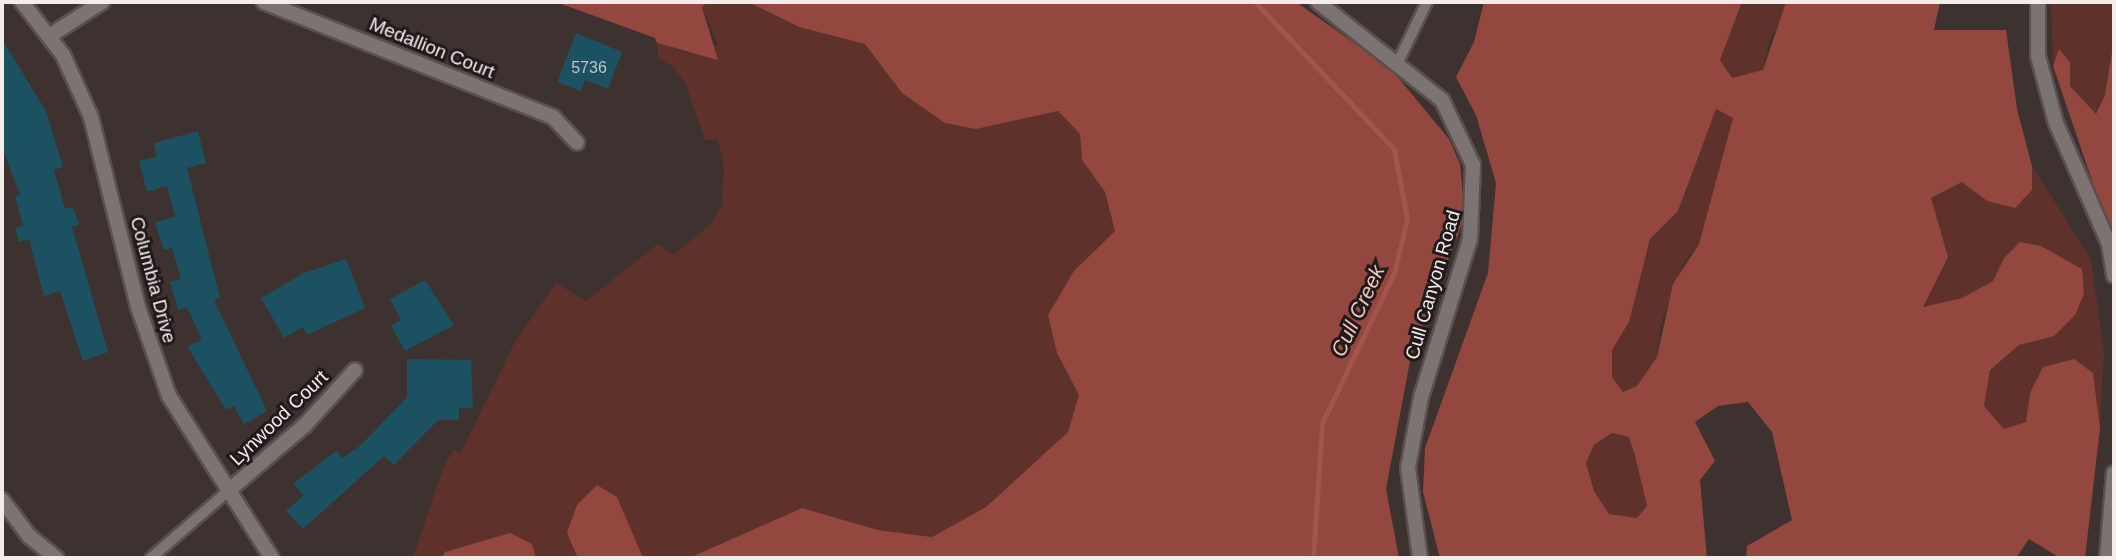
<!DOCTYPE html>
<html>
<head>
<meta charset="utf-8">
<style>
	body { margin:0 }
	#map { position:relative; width:2116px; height:560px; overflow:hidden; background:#3d3230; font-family:Helvetica,sans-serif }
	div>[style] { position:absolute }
	.green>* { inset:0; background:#5f312b }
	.forest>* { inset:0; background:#93473e }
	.stream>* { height:5px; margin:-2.5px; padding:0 2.5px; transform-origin:2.5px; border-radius:2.5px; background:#a2554b }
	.building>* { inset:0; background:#1c5162 }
	.roads { filter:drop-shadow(2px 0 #5a504e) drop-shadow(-2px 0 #5a504e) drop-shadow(0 2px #5a504e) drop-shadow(0 -2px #5a504e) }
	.service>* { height:10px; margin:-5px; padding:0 5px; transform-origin:5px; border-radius:5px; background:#7b7473 }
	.minor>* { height:14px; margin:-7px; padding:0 7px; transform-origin:7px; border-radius:7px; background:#7b7473 }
	.tertiary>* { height:14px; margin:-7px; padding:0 7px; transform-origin:7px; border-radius:7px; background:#7b7473 }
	span { translate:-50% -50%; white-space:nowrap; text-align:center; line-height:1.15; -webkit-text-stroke:6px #201b1a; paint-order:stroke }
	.number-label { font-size:16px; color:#bdc5c8 }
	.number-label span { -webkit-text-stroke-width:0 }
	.street-label { font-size:19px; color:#f3ecea }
	.water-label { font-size:21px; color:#f2c4bd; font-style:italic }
	.frame { position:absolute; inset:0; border:4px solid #f3ecea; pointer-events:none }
</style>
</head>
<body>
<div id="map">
	<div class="green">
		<div style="clip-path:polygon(708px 2px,748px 2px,799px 27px,865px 44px,902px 93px,976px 129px,1058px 111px,1080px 134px,1082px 160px,1105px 192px,1115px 231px,1074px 271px,1057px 353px,1079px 395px,1068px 432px,986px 507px,932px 537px,878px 530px,802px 508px,689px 558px,643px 558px,629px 531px,567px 533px,578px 558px,536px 558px,532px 544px,468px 546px,442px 558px,413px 558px,444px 466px,454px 449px,460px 454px,515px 342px,556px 283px,586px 301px,658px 244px,673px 255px,709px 226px,722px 205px,724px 167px,718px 139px,705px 140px,686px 85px,674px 67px,658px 58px,657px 43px,688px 53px,718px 45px,702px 6px)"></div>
		<div style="clip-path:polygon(1742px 2px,1786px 2px,1788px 9px,1770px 39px,1763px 70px,1732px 79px,1720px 60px)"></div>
		<div style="clip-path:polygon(2051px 2px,2114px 2px,2114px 39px,2105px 95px,2096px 114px,2070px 86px,2070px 62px,2060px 50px,2053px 66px)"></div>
		<div style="clip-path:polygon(1715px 109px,1733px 118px,1699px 244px,1684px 263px,1661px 323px,1657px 357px,1637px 386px,1623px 392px,1612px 377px,1612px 350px,1629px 322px,1650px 239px,1678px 211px)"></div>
		<div style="clip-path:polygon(2032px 166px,2091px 259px,2104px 353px,2100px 428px,2093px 373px,2030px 393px,2026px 422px,2004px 430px,1984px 406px,1989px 370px,2019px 345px,2054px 336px,2084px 294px,2082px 269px,2065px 259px,2004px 258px,1993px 281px,1962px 298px,1923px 307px,1948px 257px,1930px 199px,1962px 182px,1987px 201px,2032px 190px)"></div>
		<div style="clip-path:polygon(1613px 433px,1629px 437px,1635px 456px,1647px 506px,1637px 518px,1609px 514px,1594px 491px,1586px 463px,1594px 445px)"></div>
	</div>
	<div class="forest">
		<div style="clip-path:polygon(556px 2px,708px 2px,702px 7px,718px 60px,657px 43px,655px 38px)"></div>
		<div style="clip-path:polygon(748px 2px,1296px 2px,1391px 69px,1449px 139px,1460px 164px,1465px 216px,1411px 356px,1386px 489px,1399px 558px,689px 558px,802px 508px,878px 530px,932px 537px,986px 507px,1068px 432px,1079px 395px,1057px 353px,1048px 315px,1074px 271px,1115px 231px,1105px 192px,1082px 160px,1080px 134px,1058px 111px,976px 129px,945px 123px,902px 93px,865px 44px,799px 27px)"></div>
		<div style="clip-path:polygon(evenodd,1484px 2px,1742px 2px,1720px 60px,1732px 78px,1763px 70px,1786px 2px,1940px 2px,1934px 30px,2006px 30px,2017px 109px,2032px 166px,2032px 190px,2015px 208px,1987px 201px,1962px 182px,1931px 198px,1948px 257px,1923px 307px,1962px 298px,1993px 281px,2004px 258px,2020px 242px,2041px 246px,2082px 269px,2084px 294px,2075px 315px,2054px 336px,2019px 345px,1990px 370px,1984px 406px,2004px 429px,2026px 422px,2030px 393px,2043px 367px,2074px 359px,2093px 373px,2100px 428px,2085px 558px,2060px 558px,2029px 539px,2016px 558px,1746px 558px,1747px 546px,1792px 520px,1772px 432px,1748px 402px,1718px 406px,1695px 422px,1715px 461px,1700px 480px,1707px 558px,1440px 558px,1423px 492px,1425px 448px,1488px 273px,1496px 183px,1476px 115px,1456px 77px,1474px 42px,1484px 2px,1716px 109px,1733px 118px,1699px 244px,1673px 284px,1657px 357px,1637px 386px,1623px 392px,1612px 377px,1612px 350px,1629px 322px,1650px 239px,1678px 211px,1716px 109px,1484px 2px,1612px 433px,1629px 437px,1635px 456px,1647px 506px,1637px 518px,1609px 514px,1594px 491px,1586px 463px,1594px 445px,1612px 433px)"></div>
		<div style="clip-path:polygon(2114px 39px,2114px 245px,2053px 66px,2059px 49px,2070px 62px,2070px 86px,2096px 114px,2105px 95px)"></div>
		<div style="clip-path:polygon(597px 485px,617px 497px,643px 558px,578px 558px,567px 533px,577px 505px)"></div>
		<div style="clip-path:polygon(510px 533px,532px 544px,536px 558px,442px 558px,445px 552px)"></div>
	</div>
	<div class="stream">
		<div style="left:1255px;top:2px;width:202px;rotate:46.6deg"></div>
		<div style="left:1394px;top:149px;width:71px;rotate:79.5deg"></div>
		<div style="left:1407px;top:219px;width:56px;rotate:103.5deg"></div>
		<div style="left:1394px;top:273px;width:166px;rotate:115.6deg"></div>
		<div style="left:1322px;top:423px;width:135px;rotate:93.8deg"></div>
	</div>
	<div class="building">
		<div style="clip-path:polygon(576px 33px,622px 52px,608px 89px,585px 80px,581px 91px,557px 82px)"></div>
		<div style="clip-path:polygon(2px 39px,46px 111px,63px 167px,54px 170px,65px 209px,73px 207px,79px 225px,72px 227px,108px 352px,83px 361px,60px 291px,44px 296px,29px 239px,19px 242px,15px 228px,23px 226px,15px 196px,20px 195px,2px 147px)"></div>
		<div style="clip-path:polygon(198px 131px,206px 163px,187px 168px,220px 298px,214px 300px,267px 411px,244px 424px,234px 406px,226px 410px,187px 346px,202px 340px,187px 307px,178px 310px,170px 282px,181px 279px,172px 248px,164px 250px,155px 222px,175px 217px,167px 186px,147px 192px,139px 161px,157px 157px,154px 143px)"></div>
		<div style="clip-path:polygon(346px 259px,365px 308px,307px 335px,303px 327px,284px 338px,261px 298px,304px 273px)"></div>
		<div style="clip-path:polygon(425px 280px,454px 325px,405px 351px,391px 326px,401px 320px,390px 299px)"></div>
		<div style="clip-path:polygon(407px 359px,471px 360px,473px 408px,459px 408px,459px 420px,438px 420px,394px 465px,384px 456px,303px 529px,286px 511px,304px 495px,293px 484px,336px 451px,342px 458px,360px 446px,407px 397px)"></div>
	</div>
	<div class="roads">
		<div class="service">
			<div style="left:1398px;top:62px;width:67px;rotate:-64.2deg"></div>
			<div style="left:151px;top:558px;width:101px;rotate:-41deg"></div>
		</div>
		<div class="minor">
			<div style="left:264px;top:2px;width:311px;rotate:21.7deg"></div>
			<div style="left:553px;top:117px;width:35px;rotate:47deg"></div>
			<div style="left:2038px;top:2px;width:54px;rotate:90deg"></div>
			<div style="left:2038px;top:56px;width:69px;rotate:75deg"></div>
			<div style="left:2056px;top:123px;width:132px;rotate:66.3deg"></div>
			<div style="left:2109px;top:244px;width:32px;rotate:81deg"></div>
			<div style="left:51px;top:35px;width:61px;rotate:-32.9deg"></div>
			<div style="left:227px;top:492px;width:103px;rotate:-40.7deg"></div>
			<div style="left:305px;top:425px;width:74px;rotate:-47.7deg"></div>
			<div style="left:2107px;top:558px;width:85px;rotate:-85.3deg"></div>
		</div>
		<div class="tertiary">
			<div style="left:22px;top:2px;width:67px;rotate:52.3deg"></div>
			<div style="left:63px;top:55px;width:68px;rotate:65.7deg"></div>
			<div style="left:91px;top:117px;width:196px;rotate:76.1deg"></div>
			<div style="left:138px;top:307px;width:94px;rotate:70.8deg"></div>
			<div style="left:169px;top:396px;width:192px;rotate:57.6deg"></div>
			<div style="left:1318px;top:2px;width:158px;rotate:38.3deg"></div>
			<div style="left:1442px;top:100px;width:72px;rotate:64.5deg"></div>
			<div style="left:1473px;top:165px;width:74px;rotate:92.3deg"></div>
			<div style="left:1470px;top:239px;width:165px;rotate:107.2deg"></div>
			<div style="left:1421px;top:397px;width:72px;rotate:100.4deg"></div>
			<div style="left:1408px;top:468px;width:91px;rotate:82.4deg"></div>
			<div style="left:2px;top:500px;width:45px;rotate:53.1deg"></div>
			<div style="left:29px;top:536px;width:35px;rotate:39deg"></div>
		</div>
	</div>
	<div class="number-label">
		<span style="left:589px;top:68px">5736</span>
	</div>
	<div class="street-label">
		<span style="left:432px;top:48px;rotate:22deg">Medallion Court</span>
		<span style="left:153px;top:280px;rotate:75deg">Columbia Drive</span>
		<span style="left:1433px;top:285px;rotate:-74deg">Cull Canyon Road</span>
		<span style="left:279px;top:418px;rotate:-44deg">Lynwood Court</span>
	</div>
	<div class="water-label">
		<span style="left:1358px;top:311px;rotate:-65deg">Cull Creek</span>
	</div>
	<div class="frame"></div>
</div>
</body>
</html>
